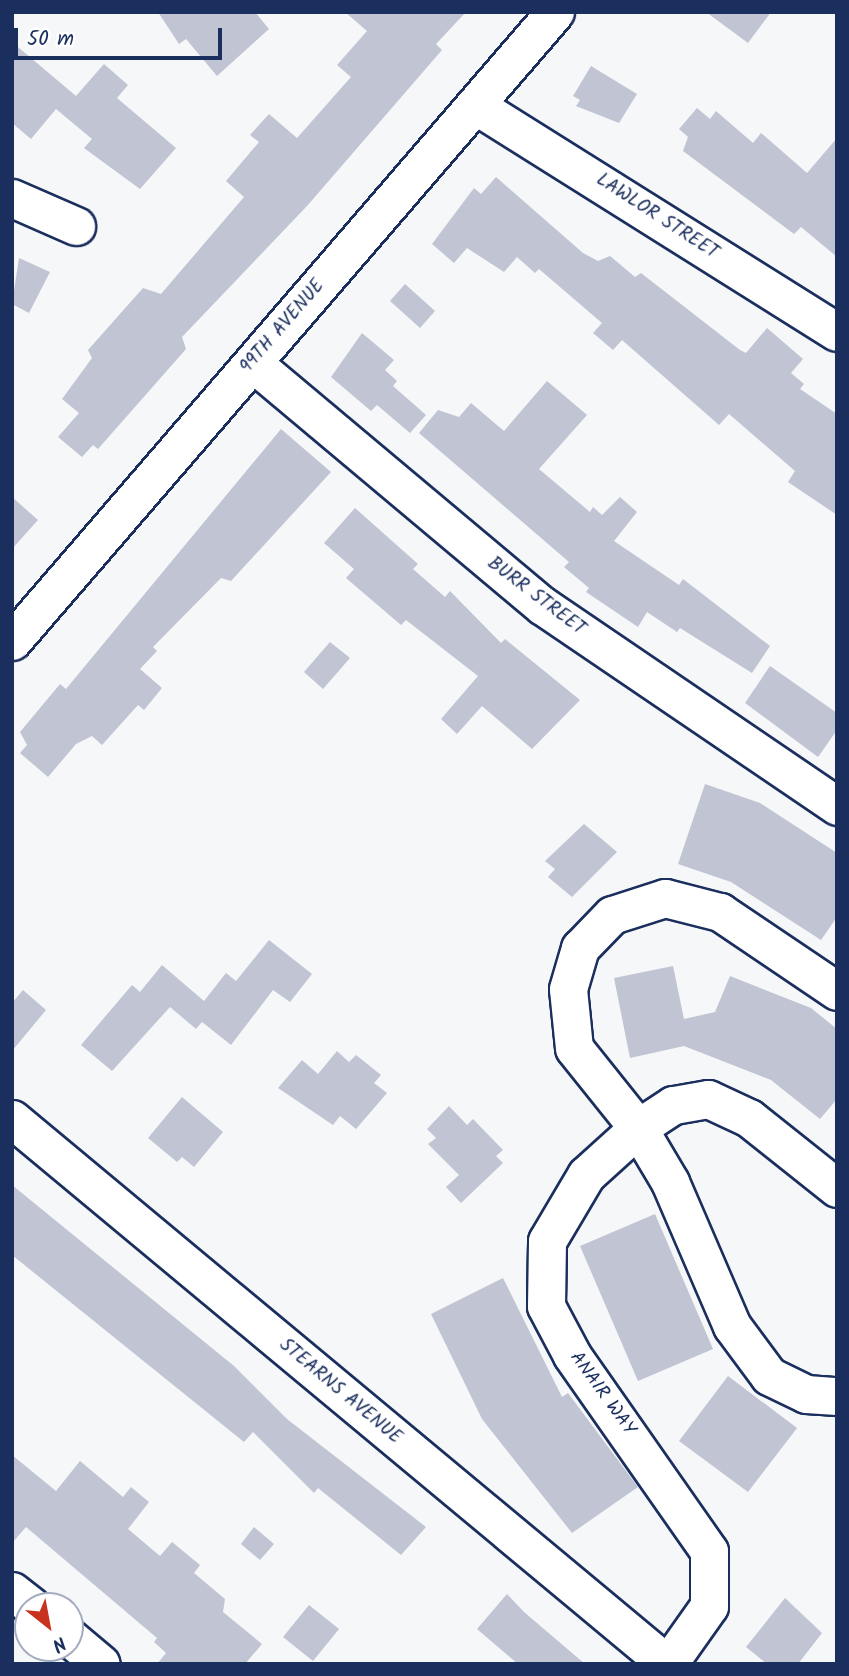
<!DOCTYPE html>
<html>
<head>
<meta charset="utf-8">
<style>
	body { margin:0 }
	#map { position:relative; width:849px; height:1676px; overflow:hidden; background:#f6f7f9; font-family:Kalam,sans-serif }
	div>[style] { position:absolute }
	.building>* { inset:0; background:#c0c4d3 }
	.roads { filter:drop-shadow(2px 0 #1b2f5e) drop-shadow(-2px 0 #1b2f5e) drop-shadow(0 2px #1b2f5e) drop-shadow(0 -2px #1b2f5e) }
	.minor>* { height:37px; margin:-18.5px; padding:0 18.5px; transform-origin:18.5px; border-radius:18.5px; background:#fff }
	span { translate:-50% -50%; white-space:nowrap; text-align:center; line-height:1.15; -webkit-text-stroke:5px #fff; paint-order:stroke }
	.street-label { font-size:19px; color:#1b2f5e }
	.frame { position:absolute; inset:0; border:14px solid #1b2f5e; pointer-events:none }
	.north { position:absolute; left:14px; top:1592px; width:70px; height:70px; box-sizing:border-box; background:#fff; border:2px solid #a4acbf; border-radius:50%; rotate:149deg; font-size:19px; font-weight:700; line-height:28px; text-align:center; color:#1b2f5e }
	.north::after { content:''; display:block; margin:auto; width:24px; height:32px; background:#c8321e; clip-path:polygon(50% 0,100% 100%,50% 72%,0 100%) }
	.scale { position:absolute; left:14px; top:28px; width:208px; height:32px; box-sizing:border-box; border:4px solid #1b2f5e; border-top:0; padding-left:9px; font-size:21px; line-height:24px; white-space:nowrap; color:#1b2f5e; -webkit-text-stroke:5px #fff; paint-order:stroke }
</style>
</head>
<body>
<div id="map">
	<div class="building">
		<div style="clip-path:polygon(158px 12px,255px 12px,269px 29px,217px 76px,186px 39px,179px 44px)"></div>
		<div style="clip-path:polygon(345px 12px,466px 12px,436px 44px,442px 50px,307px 206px,182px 337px,186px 349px,98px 449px,93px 445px,82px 457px,58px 437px,79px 413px,62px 399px,92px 358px,88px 350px,143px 288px,161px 294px,244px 197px,226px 181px,259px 142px,250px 135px,269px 114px,297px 138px,351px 77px,337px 65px,367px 31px)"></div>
		<div style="clip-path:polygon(706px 12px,771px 12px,748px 43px)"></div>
		<div style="clip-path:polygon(12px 42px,76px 96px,104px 64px,128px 85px,117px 98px,176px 148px,140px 189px,84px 148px,92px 139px,56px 109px,31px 139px,12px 123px)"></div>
		<div style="clip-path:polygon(591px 66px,637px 94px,619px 123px,576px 106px,580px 100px,573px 96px)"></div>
		<div style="clip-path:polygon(697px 108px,710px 119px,716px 111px,753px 143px,761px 133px,807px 173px,837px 138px,837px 257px,801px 227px,794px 234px,683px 151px,688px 137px,679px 129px)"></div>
		<div style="clip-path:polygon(496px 177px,583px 253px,598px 261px,610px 256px,635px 277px,641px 273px,740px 350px,746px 353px,767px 328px,803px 359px,791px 373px,804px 384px,800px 389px,837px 414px,837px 515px,788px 482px,795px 471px,729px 414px,719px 425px,622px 340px,613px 350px,593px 333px,602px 323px,539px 269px,535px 273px,517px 257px,504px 272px,467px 248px,454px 263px,432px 244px,474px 188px,481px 194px)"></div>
		<div style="clip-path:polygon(19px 258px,50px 272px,29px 313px,12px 304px)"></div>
		<div style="clip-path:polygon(405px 284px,435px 311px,420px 328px,390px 301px)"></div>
		<div style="clip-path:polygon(362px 333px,394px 360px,385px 370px,397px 381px,393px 386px,426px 415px,410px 433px,377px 405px,371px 411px,331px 377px)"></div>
		<div style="clip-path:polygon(547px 381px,587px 415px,539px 469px,590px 512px,593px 507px,602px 515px,620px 497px,637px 512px,614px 541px,679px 585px,683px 579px,770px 646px,752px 673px,680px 628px,677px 632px,647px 612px,638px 627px,586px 592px,589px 588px,564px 567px,569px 562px,419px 433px,438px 410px,459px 417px,471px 403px,504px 431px)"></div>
		<div style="clip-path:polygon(281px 429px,331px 472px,231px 581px,221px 578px,153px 647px,157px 651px,140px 669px,162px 688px,144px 710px,138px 705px,102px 745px,92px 736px,76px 744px,48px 777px,20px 753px,27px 745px,20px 732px,60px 684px,66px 689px)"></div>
		<div style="clip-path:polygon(12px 497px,38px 520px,12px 549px)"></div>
		<div style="clip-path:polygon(355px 508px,418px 564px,413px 569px,445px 597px,450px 591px,501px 643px,505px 639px,580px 700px,532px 749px,482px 706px,457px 734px,441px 719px,478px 676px,406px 620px,401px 625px,346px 578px,354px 569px,324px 543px)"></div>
		<div style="clip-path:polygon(330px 642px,350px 658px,323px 689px,304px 672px)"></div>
		<div style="clip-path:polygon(770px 666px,837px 713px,837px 730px,818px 757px,745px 703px)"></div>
		<div style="clip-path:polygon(705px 784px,760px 803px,837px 853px,837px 917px,821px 940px,731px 882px,678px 864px)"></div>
		<div style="clip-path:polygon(584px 824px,617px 852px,572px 897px,548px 877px,555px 869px,545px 861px)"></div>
		<div style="clip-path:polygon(269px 940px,312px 974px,290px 1002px,273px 990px,231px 1045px,202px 1022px,196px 1029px,170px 1007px,112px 1071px,81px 1045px,132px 985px,140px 992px,162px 965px,204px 1001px,226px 973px,236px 981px)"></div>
		<div style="clip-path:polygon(673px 966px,684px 1019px,715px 1012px,730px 976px,811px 1008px,837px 1029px,837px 1099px,820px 1119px,771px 1080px,684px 1046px,630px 1058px,614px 978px)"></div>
		<div style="clip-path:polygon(23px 990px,46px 1010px,12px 1051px,12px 1003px)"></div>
		<div style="clip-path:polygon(337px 1051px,349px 1062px,356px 1055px,381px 1075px,374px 1083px,387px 1093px,356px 1129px,340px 1116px,333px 1125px,278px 1088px,302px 1060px,318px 1074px)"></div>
		<div style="clip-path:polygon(182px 1097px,223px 1132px,194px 1167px,182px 1157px,177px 1162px,148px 1138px)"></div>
		<div style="clip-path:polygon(449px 1106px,467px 1125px,473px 1119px,503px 1150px,496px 1156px,503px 1163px,461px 1203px,446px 1187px,459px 1175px,428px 1144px,436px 1138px,427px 1129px)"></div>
		<div style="clip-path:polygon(12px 1185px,234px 1366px,287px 1419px,426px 1527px,401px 1555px,318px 1488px,314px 1493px,253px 1432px,244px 1442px,12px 1255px)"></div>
		<div style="clip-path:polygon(655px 1214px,713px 1349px,638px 1381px,580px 1246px)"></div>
		<div style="clip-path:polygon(503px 1278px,562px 1397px,568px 1393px,638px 1487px,572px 1533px,482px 1419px,431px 1314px)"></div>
		<div style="clip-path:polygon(728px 1376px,797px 1428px,748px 1492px,679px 1441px)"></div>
		<div style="clip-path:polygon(12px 1455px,56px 1491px,80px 1461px,123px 1497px,131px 1487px,149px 1502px,128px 1529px,160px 1556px,172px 1542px,200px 1565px,194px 1573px,225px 1599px,223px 1612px,262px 1644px,245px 1664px,157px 1664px,166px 1653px,154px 1642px,157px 1638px,26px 1527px,12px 1543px)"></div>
		<div style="clip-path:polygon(254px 1527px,274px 1544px,260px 1560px,241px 1544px)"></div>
		<div style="clip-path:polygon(507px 1594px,524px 1612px,585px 1664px,518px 1664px,477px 1629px)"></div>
		<div style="clip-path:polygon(785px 1598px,822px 1633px,798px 1664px,767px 1664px,746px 1647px)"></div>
		<div style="clip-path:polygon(309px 1605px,339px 1629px,313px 1661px,283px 1637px)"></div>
	</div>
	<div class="roads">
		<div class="minor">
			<div style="left:475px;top:105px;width:427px;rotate:32.1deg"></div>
			<div style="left:12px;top:198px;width:70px;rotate:23.6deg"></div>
			<div style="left:253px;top:363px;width:378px;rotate:40deg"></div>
			<div style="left:543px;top:606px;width:356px;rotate:34.2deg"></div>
			<div style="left:12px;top:641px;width:831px;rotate:-49.2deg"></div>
			<div style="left:12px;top:1119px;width:852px;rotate:39.76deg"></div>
			<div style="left:837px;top:1188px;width:112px;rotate:-141.5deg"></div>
			<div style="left:749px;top:1118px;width:45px;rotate:-155.1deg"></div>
			<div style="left:708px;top:1099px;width:36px;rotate:170deg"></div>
			<div style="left:673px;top:1105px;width:42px;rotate:146.7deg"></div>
			<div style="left:638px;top:1128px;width:63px;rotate:59.3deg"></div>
			<div style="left:670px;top:1182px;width:157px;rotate:66.7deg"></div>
			<div style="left:732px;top:1326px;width:62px;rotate:53.5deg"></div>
			<div style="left:769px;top:1376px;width:41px;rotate:25.9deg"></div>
			<div style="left:806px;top:1394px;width:31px;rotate:4deg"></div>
			<div style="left:12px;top:1591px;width:24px;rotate:38deg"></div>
			<div style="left:70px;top:1638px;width:40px;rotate:40deg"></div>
			<div style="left:668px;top:1664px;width:71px;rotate:-54.7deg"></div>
			<div style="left:709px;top:1606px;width:55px;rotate:-90deg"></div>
			<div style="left:709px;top:1551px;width:239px;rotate:-125deg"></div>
			<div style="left:572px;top:1355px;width:55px;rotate:-118deg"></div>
			<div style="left:546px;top:1306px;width:65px;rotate:-89.1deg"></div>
			<div style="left:547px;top:1241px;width:77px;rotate:-59.4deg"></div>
			<div style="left:586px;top:1175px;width:70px;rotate:-42.1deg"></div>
			<div style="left:638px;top:1128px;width:102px;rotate:-128.7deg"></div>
			<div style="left:574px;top:1048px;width:59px;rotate:-95.8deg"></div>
			<div style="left:568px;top:989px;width:43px;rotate:-73.7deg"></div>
			<div style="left:580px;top:948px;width:46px;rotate:-45.9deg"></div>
			<div style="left:612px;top:915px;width:56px;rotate:-17.8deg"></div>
			<div style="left:665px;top:898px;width:57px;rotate:14.3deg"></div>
			<div style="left:720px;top:912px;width:141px;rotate:34deg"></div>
		</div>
	</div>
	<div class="street-label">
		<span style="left:657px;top:217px;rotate:33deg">LAWLOR STREET</span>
		<span style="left:283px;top:327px;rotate:-49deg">99TH AVENUE</span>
		<span style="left:536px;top:597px;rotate:37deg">BURR STREET</span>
		<span style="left:340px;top:1392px;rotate:40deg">STEARNS AVENUE</span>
		<span style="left:602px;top:1394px;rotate:54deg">ANAIR WAY</span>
	</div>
	<div class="frame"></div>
	<div class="north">N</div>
	<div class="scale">50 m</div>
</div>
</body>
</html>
